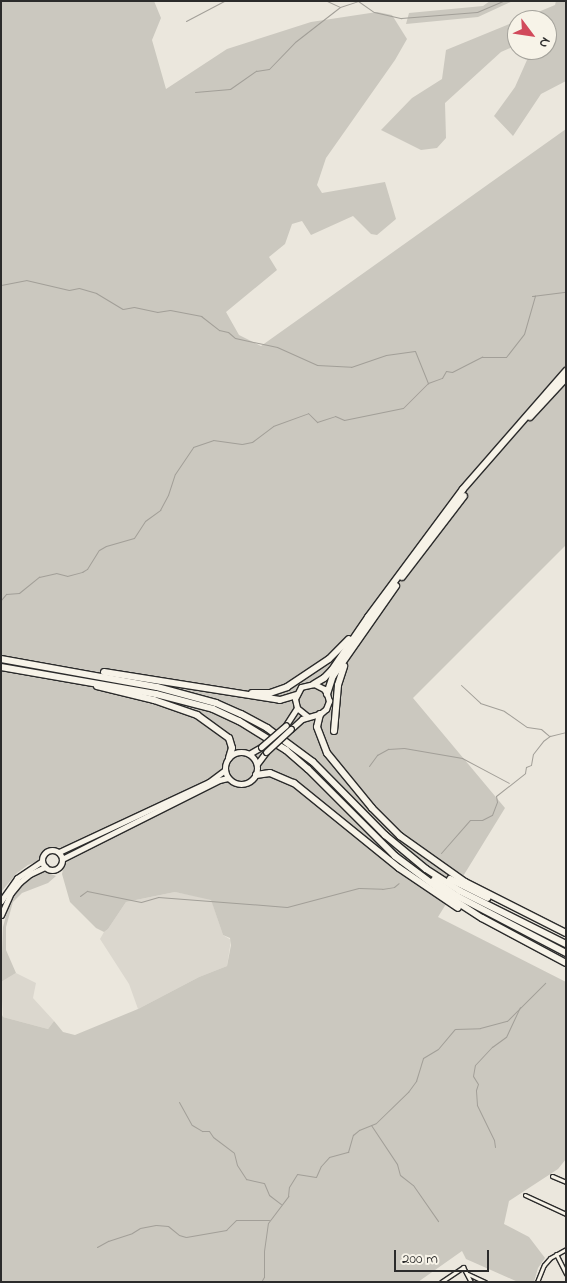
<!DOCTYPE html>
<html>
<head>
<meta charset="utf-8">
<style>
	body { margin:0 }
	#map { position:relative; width:567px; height:1283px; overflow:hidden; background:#ebe7dd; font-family:"Indie Flower",sans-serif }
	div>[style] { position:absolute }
	.built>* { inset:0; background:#dbd7ce }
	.green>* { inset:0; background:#cbc8bf }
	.stream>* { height:1px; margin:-0.5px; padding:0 0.5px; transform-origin:0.5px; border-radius:0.5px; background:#a29f98 }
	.roads { filter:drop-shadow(1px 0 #2b2b2b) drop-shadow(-1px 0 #2b2b2b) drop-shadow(0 1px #2b2b2b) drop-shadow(0 -1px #2b2b2b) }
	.street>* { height:3px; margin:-1.5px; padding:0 1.5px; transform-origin:1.5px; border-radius:1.5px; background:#f7f3e8 }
	.secondary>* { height:5px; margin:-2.5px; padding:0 2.5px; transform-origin:2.5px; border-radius:2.5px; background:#f7f3e8 }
	.secondary>.ring { margin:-2.5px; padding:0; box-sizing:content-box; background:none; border:5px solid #f7f3e8; border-radius:50% }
	.highway>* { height:6px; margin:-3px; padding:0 3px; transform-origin:3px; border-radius:3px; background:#f7f3e8 }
	.bridges { filter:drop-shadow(1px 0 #2b2b2b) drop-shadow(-1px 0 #2b2b2b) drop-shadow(0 1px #2b2b2b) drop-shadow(0 -1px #2b2b2b) }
	.secondary-bridge>* { height:5px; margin:-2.5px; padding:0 2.5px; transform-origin:2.5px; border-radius:2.5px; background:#f7f3e8 }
	span { translate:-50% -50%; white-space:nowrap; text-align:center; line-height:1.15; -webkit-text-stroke:4px #f7f3e8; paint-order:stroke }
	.frame { position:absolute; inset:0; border:2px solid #2b2b2b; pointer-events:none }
	.north { position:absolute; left:507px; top:10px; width:50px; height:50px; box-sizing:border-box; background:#f7f3e8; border:1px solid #a5a39c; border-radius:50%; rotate:121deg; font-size:14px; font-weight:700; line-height:20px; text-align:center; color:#2b2b2b }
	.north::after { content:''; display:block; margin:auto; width:18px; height:22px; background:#d1495b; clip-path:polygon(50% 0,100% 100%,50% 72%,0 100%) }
	.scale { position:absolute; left:394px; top:1250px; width:95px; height:22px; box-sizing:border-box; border:2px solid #2b2b2b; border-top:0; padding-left:6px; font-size:15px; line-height:18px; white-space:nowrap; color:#2b2b2b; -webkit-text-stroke:4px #f7f3e8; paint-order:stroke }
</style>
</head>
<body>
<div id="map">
	<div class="built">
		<div style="clip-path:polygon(175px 892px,211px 899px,223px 935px,231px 940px,227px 966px,199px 977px,138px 1009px,129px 984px,100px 939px,104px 932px,108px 929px,126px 902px)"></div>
		<div style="clip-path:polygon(16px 973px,36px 983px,33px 998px,54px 1021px,48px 1029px,3px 1017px,1px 982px)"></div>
	</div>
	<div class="green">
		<div style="clip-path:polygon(1px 1px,154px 1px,161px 18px,152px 40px,166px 89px,227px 49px,311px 22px,377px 12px,392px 15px,407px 39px,395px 60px,326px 158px,317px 185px,322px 193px,385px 182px,396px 219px,377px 235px,371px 234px,353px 216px,311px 235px,302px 221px,292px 224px,285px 244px,269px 257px,277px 270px,226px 312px,239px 335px,261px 346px,566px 129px,566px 545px,413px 698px,505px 808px,438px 917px,566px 982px,566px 1159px,558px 1169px,509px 1201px,504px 1224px,529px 1237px,545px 1258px,538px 1268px,534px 1282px,518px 1282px,466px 1259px,462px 1251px,418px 1282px,1px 1282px,1px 1013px,3px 1017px,48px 1029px,54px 1021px,63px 1032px,75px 1035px,138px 1009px,199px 977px,227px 966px,231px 945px,230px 938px,223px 935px,211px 900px,175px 892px,126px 902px,108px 929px,104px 932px,96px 928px,70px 902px,62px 874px,65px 861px,73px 857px,68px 846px,45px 850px,38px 861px,28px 865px,17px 873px,1px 892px)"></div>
		<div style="clip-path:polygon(490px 1px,513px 1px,478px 17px,406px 24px,409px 13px,483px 6px)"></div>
		<div style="clip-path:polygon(556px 1px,566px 1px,566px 81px,541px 94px,513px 136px,494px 116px,515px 87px,527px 60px,535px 50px,547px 50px,547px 20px,519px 20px,555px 5px)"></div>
		<div style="clip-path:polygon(517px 21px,517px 45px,501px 52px,445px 103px,446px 138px,437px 148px,421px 150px,381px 130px,412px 98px,442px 79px,446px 50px)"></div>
		<div style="clip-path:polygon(43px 871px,56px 876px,48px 883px,22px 893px,13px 902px,6px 927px,6px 950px,16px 973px,1px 982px,3px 927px,9px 904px,22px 885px)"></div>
	</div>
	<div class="stream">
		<div style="left:327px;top:1px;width:14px;rotate:25deg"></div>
		<div style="left:340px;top:7px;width:19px;rotate:-18deg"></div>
		<div style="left:358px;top:1px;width:19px;rotate:35deg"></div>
		<div style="left:374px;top:12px;width:28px;rotate:13deg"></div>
		<div style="left:401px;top:18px;width:76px;rotate:-4.5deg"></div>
		<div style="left:477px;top:12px;width:28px;rotate:-23deg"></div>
		<div style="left:186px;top:21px;width:43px;rotate:-27.8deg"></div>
		<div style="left:195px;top:92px;width:35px;rotate:-5deg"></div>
		<div style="left:230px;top:89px;width:32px;rotate:-35deg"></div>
		<div style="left:256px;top:71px;width:13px;rotate:-9deg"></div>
		<div style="left:269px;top:69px;width:37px;rotate:-46deg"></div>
		<div style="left:295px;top:42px;width:57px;rotate:-37.9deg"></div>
		<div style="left:1px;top:285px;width:25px;rotate:-11deg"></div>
		<div style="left:26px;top:280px;width:44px;rotate:13.1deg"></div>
		<div style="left:69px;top:290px;width:10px;rotate:-11deg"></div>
		<div style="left:79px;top:288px;width:18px;rotate:16deg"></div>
		<div style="left:96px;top:293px;width:31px;rotate:31deg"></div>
		<div style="left:123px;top:309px;width:11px;rotate:-10deg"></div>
		<div style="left:134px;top:307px;width:24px;rotate:12deg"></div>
		<div style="left:157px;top:312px;width:13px;rotate:-9deg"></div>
		<div style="left:170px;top:310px;width:32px;rotate:11deg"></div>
		<div style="left:201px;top:316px;width:23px;rotate:38deg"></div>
		<div style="left:219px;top:330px;width:9px;rotate:13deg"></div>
		<div style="left:228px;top:332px;width:9px;rotate:41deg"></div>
		<div style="left:235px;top:338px;width:43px;rotate:12.1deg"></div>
		<div style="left:277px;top:347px;width:44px;rotate:24.2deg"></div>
		<div style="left:317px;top:365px;width:34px;rotate:3deg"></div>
		<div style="left:351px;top:367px;width:37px;rotate:-19deg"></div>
		<div style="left:386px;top:355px;width:29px;rotate:-8deg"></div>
		<div style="left:415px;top:351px;width:35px;rotate:68deg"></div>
		<div style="left:1px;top:600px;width:8px;rotate:-50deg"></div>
		<div style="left:6px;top:594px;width:13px;rotate:-4deg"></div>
		<div style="left:19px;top:593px;width:26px;rotate:-39deg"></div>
		<div style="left:39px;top:577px;width:17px;rotate:-13deg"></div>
		<div style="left:56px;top:573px;width:11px;rotate:15deg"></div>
		<div style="left:67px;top:576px;width:16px;rotate:-15deg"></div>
		<div style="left:82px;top:572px;width:6px;rotate:-31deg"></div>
		<div style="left:87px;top:569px;width:22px;rotate:-58deg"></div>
		<div style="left:99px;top:550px;width:8px;rotate:-30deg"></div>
		<div style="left:106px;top:546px;width:29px;rotate:-16deg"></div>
		<div style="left:134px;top:538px;width:20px;rotate:-57deg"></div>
		<div style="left:145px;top:521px;width:19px;rotate:-36deg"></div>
		<div style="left:160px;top:510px;width:17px;rotate:-62deg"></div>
		<div style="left:168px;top:495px;width:22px;rotate:-72deg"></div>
		<div style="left:175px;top:474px;width:32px;rotate:-56deg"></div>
		<div style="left:193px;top:447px;width:21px;rotate:-19deg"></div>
		<div style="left:213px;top:440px;width:29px;rotate:8deg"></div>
		<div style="left:242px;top:444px;width:10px;rotate:-11deg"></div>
		<div style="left:252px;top:442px;width:26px;rotate:-37deg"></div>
		<div style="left:273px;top:426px;width:37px;rotate:-20deg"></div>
		<div style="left:308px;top:413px;width:13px;rotate:45deg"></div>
		<div style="left:317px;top:422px;width:19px;rotate:-18deg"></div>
		<div style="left:335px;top:416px;width:10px;rotate:24deg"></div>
		<div style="left:344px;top:420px;width:60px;rotate:-11.5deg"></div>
		<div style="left:403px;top:408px;width:35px;rotate:-45deg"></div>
		<div style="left:428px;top:383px;width:15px;rotate:-20deg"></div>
		<div style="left:442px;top:378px;width:8px;rotate:-60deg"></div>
		<div style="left:446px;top:371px;width:6px;rotate:9deg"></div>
		<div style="left:452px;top:372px;width:34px;rotate:-27deg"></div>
		<div style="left:482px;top:357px;width:24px"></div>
		<div style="left:506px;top:357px;width:29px;rotate:-52deg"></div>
		<div style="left:524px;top:334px;width:40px;rotate:-74deg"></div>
		<div style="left:535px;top:296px;width:3px;rotate:180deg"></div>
		<div style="left:532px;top:296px;width:34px;rotate:-7deg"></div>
		<div style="left:461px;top:685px;width:26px;rotate:43deg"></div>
		<div style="left:480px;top:703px;width:25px;rotate:18deg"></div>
		<div style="left:504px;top:711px;width:28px;rotate:35deg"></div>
		<div style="left:527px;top:727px;width:14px;rotate:8deg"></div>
		<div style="left:541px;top:729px;width:11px;rotate:41deg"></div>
		<div style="left:369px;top:766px;width:14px;rotate:-54deg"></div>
		<div style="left:377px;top:755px;width:13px;rotate:-29deg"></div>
		<div style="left:388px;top:749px;width:16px;rotate:-4deg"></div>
		<div style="left:404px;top:748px;width:59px;rotate:9.8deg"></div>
		<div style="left:462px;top:758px;width:53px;rotate:28deg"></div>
		<div style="left:441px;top:853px;width:44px;rotate:-48.7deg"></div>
		<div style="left:470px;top:820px;width:12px"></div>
		<div style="left:482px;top:820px;width:11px;rotate:-27deg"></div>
		<div style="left:492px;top:815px;width:14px;rotate:-69deg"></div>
		<div style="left:497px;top:802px;width:6px;rotate:-99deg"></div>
		<div style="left:496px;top:796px;width:37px;rotate:-38deg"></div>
		<div style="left:525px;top:773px;width:6px;rotate:-81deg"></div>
		<div style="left:526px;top:767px;width:5px;rotate:-22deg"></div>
		<div style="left:531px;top:765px;width:11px;rotate:-80deg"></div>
		<div style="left:533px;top:754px;width:16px;rotate:-52deg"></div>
		<div style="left:543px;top:741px;width:9px;rotate:-36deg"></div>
		<div style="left:550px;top:736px;width:16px;rotate:-14deg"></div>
		<div style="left:80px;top:896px;width:9px;rotate:-36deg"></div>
		<div style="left:87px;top:891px;width:55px;rotate:11.5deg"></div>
		<div style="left:141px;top:902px;width:18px;rotate:-16deg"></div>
		<div style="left:158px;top:897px;width:129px;rotate:4.4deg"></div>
		<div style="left:287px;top:907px;width:74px;rotate:-14.8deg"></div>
		<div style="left:359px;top:888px;width:23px;rotate:2deg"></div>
		<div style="left:382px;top:889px;width:12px;rotate:-9deg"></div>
		<div style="left:394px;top:887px;width:6px;rotate:-39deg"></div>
		<div style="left:179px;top:1102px;width:26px;rotate:61deg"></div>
		<div style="left:192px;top:1125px;width:12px;rotate:31deg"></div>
		<div style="left:202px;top:1131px;width:7px"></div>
		<div style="left:209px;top:1131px;width:7px;rotate:56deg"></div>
		<div style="left:213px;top:1137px;width:26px;rotate:37deg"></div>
		<div style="left:234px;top:1153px;width:12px;rotate:76deg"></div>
		<div style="left:237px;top:1165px;width:17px;rotate:57deg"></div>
		<div style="left:246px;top:1179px;width:18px;rotate:13deg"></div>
		<div style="left:264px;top:1183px;width:13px;rotate:67deg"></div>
		<div style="left:269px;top:1195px;width:15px;rotate:37deg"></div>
		<div style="left:371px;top:1125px;width:47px;rotate:56.3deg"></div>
		<div style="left:397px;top:1164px;width:11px;rotate:75deg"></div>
		<div style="left:400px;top:1175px;width:16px;rotate:38deg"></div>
		<div style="left:413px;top:1185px;width:44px;rotate:55.2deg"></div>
		<div style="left:495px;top:1147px;width:7px;rotate:-98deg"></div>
		<div style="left:494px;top:1140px;width:39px;rotate:-116deg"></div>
		<div style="left:477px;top:1105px;width:15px;rotate:-94deg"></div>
		<div style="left:476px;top:1090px;width:6px;rotate:-72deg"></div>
		<div style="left:478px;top:1084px;width:9px;rotate:-122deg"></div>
		<div style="left:473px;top:1076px;width:11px;rotate:-80deg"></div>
		<div style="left:475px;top:1065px;width:25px;rotate:-47deg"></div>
		<div style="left:492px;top:1047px;width:17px;rotate:-36deg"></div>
		<div style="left:506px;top:1037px;width:33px;rotate:-65deg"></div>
		<div style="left:97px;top:1247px;width:13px;rotate:-29deg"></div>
		<div style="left:108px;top:1241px;width:25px;rotate:-18deg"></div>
		<div style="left:132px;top:1233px;width:9px;rotate:-32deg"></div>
		<div style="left:140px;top:1228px;width:16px;rotate:-11deg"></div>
		<div style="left:156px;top:1225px;width:12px;rotate:5deg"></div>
		<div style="left:168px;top:1226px;width:14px;rotate:39deg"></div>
		<div style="left:179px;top:1235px;width:7px;rotate:16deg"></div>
		<div style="left:186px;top:1237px;width:41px;rotate:-9.9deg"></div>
		<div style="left:226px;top:1230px;width:14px;rotate:-45deg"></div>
		<div style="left:236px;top:1220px;width:33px"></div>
		<div style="left:261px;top:1282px;width:6px;rotate:-59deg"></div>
		<div style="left:264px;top:1277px;width:26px;rotate:-90deg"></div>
		<div style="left:264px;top:1251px;width:28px;rotate:-82deg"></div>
		<div style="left:268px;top:1223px;width:34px;rotate:-53deg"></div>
		<div style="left:288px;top:1196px;width:9px;rotate:-84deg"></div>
		<div style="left:289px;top:1187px;width:15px;rotate:-58deg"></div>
		<div style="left:297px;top:1174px;width:19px;rotate:9deg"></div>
		<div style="left:316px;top:1177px;width:12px;rotate:-66deg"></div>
		<div style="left:321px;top:1166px;width:12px;rotate:-48deg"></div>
		<div style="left:329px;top:1157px;width:20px;rotate:-15deg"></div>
		<div style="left:348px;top:1152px;width:18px;rotate:-74deg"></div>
		<div style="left:353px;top:1135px;width:8px;rotate:-40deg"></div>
		<div style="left:359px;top:1130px;width:18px;rotate:-22deg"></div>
		<div style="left:376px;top:1123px;width:45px;rotate:-44.1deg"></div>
		<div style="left:408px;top:1092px;width:14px;rotate:-54deg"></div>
		<div style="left:416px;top:1081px;width:24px;rotate:-73deg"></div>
		<div style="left:423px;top:1058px;width:17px;rotate:-31deg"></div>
		<div style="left:438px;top:1049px;width:26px;rotate:-50deg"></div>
		<div style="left:455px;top:1029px;width:25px;rotate:-2deg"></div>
		<div style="left:480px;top:1028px;width:28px;rotate:-15deg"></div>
		<div style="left:507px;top:1021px;width:54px;rotate:-45deg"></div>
	</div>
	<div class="roads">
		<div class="street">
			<div style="left:552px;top:1176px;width:15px;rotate:23deg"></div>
			<div style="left:525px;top:1195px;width:45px;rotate:24.9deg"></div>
			<div style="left:556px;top:1254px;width:22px;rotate:63deg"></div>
			<div style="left:468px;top:1274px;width:19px;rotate:25deg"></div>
			<div style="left:441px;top:1282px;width:27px;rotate:-34deg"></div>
			<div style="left:463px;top:1267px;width:17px;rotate:62deg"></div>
			<div style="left:537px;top:1282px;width:18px;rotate:-68deg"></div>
			<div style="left:544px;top:1265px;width:9px;rotate:-49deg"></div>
			<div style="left:550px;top:1258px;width:18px;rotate:-29deg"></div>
		</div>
		<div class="secondary">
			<div style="left:286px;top:725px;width:20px;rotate:-57deg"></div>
			<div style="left:291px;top:729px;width:15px;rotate:-42deg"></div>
			<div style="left:302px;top:719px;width:19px;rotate:-16deg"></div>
			<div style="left:320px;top:714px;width:8px;rotate:-40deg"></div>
			<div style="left:326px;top:709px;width:9px;rotate:-69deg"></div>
			<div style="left:329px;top:701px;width:7px;rotate:-106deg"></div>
			<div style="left:327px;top:694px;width:6px;rotate:-121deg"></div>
			<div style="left:324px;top:689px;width:11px;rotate:-153deg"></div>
			<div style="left:314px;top:684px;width:13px;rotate:167deg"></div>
			<div style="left:301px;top:687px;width:13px;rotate:117deg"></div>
			<div style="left:295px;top:699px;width:9px;rotate:77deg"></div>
			<div style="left:297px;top:708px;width:14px;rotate:39deg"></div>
			<div class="ring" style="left:225px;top:752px;width:27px;height:27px"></div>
			<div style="left:249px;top:754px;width:14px;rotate:-30deg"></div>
			<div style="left:257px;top:764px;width:15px;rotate:-53deg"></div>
			<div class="ring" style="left:42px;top:850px;width:15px;height:15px"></div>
			<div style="left:59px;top:852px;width:166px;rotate:-25deg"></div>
			<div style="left:209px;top:782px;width:20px;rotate:-37deg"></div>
			<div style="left:62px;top:859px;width:176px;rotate:-26.7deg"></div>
			<div style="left:219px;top:780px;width:9px;rotate:-13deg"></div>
			<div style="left:1px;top:901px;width:28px;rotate:-55deg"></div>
			<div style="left:17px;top:878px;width:30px;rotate:-34deg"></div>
			<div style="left:1px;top:915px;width:24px;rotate:-66deg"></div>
			<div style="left:11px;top:893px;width:14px;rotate:-51deg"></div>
			<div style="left:20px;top:882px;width:13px;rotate:-39deg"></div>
			<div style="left:30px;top:874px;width:17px;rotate:-25deg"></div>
		</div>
		<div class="highway">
			<div style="left:530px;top:417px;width:53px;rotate:-47.3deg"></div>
			<div style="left:402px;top:577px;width:102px;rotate:-52.6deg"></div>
			<div style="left:1px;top:659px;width:158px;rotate:10.2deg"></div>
			<div style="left:157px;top:687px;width:61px;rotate:15.2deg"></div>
			<div style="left:216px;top:703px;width:27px;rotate:24deg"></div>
			<div style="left:241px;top:714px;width:30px;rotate:28deg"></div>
			<div style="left:267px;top:728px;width:57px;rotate:36.5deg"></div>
			<div style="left:313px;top:762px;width:103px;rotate:45.4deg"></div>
			<div style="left:385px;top:835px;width:53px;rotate:39.7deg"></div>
			<div style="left:426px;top:869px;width:40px;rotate:32.9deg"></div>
			<div style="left:460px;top:891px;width:119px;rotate:26.6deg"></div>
			<div style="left:1px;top:667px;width:157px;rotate:9.9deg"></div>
			<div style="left:156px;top:694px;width:59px;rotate:14.7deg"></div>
			<div style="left:213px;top:709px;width:29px;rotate:25deg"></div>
			<div style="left:239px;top:721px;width:55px;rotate:31.7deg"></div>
			<div style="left:286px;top:750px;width:29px;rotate:41deg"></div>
			<div style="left:308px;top:769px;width:123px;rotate:45deg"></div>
			<div style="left:395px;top:856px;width:74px;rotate:36.7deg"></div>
			<div style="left:454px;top:900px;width:33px;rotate:33deg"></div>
			<div style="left:482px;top:918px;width:95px;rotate:28.2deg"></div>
			<div style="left:104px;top:672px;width:178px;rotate:9deg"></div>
			<div style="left:280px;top:700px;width:17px;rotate:-17deg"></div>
			<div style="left:314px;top:684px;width:12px;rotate:-31deg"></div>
			<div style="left:324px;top:678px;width:11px;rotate:-45deg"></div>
			<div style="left:332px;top:670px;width:64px;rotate:-55.8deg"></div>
			<div style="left:368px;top:617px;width:159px;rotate:-53.4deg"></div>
			<div style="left:463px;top:489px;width:157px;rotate:-48.9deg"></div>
			<div style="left:97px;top:686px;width:59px;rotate:13.8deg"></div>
			<div style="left:154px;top:700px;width:46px;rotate:19.2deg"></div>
			<div style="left:197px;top:715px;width:39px;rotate:36deg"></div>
			<div style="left:229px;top:738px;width:10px;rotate:73deg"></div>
			<div style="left:232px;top:748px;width:10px;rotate:107deg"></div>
			<div style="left:252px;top:693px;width:18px"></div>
			<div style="left:270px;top:693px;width:18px;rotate:-19deg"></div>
			<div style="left:287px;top:687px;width:50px;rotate:-33.7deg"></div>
			<div style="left:329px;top:659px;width:28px;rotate:-45deg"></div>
			<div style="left:327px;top:694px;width:19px;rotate:-72deg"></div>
			<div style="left:333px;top:676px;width:110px;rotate:-55deg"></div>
			<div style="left:320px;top:714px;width:13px;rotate:103deg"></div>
			<div style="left:317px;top:727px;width:28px;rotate:69deg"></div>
			<div style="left:327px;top:753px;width:71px;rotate:50.7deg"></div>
			<div style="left:372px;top:808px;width:40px;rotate:45deg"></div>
			<div style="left:400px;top:836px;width:80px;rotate:35.3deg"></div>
			<div style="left:465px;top:882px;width:113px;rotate:26.8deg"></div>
			<div style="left:334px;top:731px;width:46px;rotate:-85deg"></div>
			<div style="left:338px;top:685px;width:20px;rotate:-72deg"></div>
			<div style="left:256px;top:775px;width:14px;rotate:-8deg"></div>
			<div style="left:270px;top:773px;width:26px;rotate:23deg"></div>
			<div style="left:294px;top:783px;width:135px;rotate:39deg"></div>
			<div style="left:399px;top:868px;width:71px;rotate:34.1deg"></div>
			<div style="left:450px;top:879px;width:42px;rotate:26.6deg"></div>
			<div style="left:434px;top:880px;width:28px;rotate:35deg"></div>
			<div style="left:457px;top:896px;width:123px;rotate:27.6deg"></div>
		</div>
	</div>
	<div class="bridges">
		<div class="secondary-bridge">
			<div style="left:261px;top:747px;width:33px;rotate:-41deg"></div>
			<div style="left:266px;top:752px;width:34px;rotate:-43deg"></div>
		</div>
	</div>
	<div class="frame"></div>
	<div class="north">N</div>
	<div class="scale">200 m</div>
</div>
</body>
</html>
